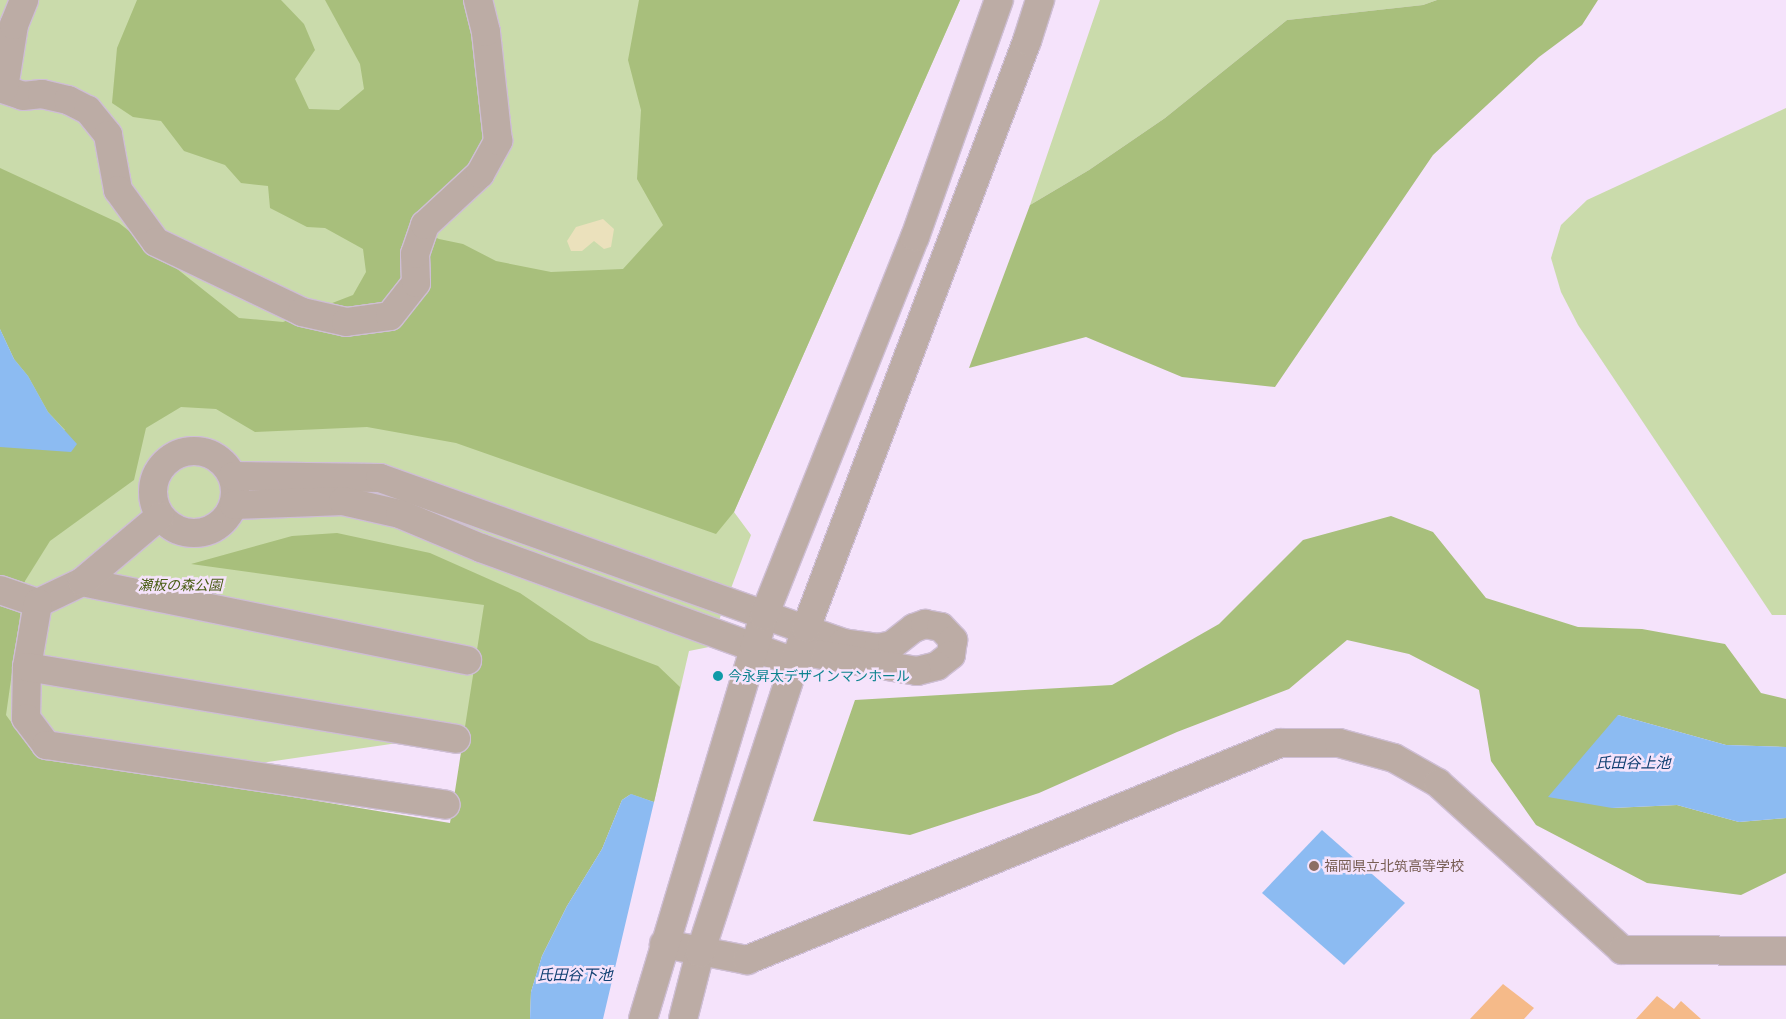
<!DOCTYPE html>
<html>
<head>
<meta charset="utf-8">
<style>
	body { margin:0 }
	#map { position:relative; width:1786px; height:1019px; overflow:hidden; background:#f5e3fb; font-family:"Crimson Pro","Noto Sans JP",serif }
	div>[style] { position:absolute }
	.green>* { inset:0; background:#cadbab }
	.forest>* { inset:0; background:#a8bf7c }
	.sand>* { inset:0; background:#ebe1bc }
	.water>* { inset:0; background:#8cbbf2 }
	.building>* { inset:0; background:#f5ba89 }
	.roads { filter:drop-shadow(1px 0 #cebed4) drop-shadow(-1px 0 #cebed4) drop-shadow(0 1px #cebed4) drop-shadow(0 -1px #cebed4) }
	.minor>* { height:28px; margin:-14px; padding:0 14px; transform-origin:14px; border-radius:14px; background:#bcaca5 }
	.minor>.ring { margin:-14px; padding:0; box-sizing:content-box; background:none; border:28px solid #bcaca5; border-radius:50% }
	.dots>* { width:14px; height:14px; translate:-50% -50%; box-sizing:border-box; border:2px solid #f5e3fb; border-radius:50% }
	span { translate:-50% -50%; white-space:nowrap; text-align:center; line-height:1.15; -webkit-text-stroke:5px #f5e3fb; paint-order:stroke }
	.park-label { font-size:14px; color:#495d14; font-style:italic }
	.culture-label { font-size:14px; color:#0d838f }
	.left { translate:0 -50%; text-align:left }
	.education-label { font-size:14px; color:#785e54 }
	.water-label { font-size:15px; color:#0f3f71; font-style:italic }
</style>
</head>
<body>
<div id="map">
	<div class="green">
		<div style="clip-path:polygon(0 0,960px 0,734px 512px,751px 535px,709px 647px,689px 651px,654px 802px,432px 738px,233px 767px,40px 768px,0 787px,0 447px,10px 445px,14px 359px,0 329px)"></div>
		<div style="clip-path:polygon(1100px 0,1437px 0,1423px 5px,1287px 20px,1165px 118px,1089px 170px,1030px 205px)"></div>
		<div style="clip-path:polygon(1786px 108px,1786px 615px,1772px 615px,1578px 325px,1561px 292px,1551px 258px,1561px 225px,1587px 200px)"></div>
	</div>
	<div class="forest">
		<div style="clip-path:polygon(137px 0,281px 0,304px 24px,315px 50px,295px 79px,309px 109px,339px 110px,364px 89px,360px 64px,325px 0,469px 0,489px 144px,410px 225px,439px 239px,463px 244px,496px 261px,551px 272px,623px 269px,663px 225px,637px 179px,641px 110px,628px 60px,639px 0,960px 0,734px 512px,716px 534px,456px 443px,367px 427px,255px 432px,216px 409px,181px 407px,146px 428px,134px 480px,50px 541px,25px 581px,6px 715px,34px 754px,450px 823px,484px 605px,191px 564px,292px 536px,337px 533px,430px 553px,520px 593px,589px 640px,658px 666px,680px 687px,654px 802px,631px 794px,622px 800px,602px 849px,567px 906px,542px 956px,531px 992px,530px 1019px,0 1019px,0 447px,65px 430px,48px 412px,28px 376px,14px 359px,0 329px,0 168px,119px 223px,239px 318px,283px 322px,353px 295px,366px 272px,363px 249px,325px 228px,307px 227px,270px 208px,268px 186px,241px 183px,225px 165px,184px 151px,161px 121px,133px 117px,112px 103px,117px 48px)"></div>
		<div style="clip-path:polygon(1437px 0,1598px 0,1582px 25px,1539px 57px,1433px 155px,1275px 387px,1182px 377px,1086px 337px,969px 368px,1030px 205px,1089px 170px,1165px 118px,1287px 20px,1423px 5px)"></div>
		<div style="clip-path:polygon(1391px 516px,1433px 532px,1486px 598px,1578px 627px,1642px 629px,1725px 644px,1761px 693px,1786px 699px,1786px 747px,1726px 745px,1618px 715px,1612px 808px,1677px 805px,1739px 822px,1786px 818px,1786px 873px,1741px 895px,1647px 883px,1536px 825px,1491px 761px,1479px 690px,1409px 654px,1347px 640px,1289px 689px,1177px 732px,1039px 793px,910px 835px,813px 821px,855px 700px,1112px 685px,1219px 624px,1303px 540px)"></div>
	</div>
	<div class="sand">
		<div style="clip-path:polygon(603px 219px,614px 229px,611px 247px,604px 249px,594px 241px,582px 251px,571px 251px,567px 241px,576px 227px)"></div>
	</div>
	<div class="water">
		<div style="clip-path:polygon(0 329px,14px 359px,28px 376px,48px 412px,77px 444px,71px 452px,0 447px)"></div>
		<div style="clip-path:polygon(1618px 715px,1726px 745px,1786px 747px,1786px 818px,1739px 822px,1677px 805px,1612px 808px,1548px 797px)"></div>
		<div style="clip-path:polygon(631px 794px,654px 802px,603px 1019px,530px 1019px,531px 992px,542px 956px,567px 906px,602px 849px,622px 800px)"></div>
		<div style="clip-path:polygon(1322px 830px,1405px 903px,1344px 965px,1262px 893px)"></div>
	</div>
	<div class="building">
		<div style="clip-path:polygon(1503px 984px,1534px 1008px,1524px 1019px,1470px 1019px)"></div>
		<div style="clip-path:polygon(1657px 996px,1674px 1009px,1681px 1001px,1701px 1019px,1636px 1019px)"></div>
	</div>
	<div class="roads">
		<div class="minor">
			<div style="left:0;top:88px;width:24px;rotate:19deg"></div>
			<div style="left:23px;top:96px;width:19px;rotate:-6deg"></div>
			<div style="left:42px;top:94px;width:27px;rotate:13deg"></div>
			<div style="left:68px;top:100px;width:22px;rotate:27deg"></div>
			<div style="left:88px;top:110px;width:32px;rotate:51deg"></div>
			<div style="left:108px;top:135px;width:56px;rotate:79.7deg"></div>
			<div style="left:118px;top:190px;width:64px;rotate:53.8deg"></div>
			<div style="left:156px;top:242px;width:162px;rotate:25.6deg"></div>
			<div style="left:302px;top:312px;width:45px;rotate:12.8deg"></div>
			<div style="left:346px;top:322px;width:44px;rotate:-7.8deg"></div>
			<div style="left:390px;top:316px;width:42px;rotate:-51.8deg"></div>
			<div style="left:416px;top:283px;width:29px;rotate:-92deg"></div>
			<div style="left:415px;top:254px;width:31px;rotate:-71deg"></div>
			<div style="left:425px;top:225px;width:75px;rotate:-42.8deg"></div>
			<div style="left:480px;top:174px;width:38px;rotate:-61deg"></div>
			<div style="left:498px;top:141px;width:110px;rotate:-96.3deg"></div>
			<div style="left:486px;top:32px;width:33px;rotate:-104deg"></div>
			<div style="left:4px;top:88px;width:64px;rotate:-81deg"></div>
			<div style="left:14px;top:25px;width:27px;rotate:-68deg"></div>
			<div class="ring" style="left:153px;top:451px;width:54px;height:54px"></div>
			<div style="left:233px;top:476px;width:147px;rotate:0.8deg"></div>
			<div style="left:380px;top:478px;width:492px;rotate:19.6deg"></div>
			<div style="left:843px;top:643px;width:35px;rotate:8deg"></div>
			<div style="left:878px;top:648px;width:14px;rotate:-12deg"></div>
			<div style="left:892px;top:645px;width:28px;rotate:-38deg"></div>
			<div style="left:914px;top:628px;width:12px;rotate:-20deg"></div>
			<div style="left:925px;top:624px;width:16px;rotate:11deg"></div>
			<div style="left:941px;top:627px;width:18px;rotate:47deg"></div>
			<div style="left:953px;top:640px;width:15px;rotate:98deg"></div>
			<div style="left:951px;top:655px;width:18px;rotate:142deg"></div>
			<div style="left:937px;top:666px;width:21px;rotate:166deg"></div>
			<div style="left:917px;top:671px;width:120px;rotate:-170.4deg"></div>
			<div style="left:234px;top:505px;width:109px;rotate:-2.1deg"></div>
			<div style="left:343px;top:501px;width:58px;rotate:12.8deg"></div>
			<div style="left:400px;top:514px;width:88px;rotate:22.8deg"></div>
			<div style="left:481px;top:548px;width:334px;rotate:20deg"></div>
			<div style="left:82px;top:582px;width:393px;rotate:11.5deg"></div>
			<div style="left:0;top:590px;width:40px;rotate:18.9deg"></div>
			<div style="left:38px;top:603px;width:49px;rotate:-25.5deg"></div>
			<div style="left:82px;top:582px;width:102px;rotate:-40.2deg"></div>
			<div style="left:38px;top:603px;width:65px;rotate:99.8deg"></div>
			<div style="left:27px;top:667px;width:51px;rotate:91.1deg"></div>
			<div style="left:26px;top:718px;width:34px;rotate:53deg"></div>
			<div style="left:46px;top:745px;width:404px;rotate:8.5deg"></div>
			<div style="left:27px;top:667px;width:435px;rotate:9.5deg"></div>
			<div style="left:664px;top:944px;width:85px;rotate:10.9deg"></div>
			<div style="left:747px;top:960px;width:575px;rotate:-22.15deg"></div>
			<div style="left:1280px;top:743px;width:59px"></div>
			<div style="left:1339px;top:743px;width:57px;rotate:15.3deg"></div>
			<div style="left:1394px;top:758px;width:51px;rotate:29.6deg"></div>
			<div style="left:1438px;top:783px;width:248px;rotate:42.2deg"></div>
			<div style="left:1622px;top:950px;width:164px;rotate:0.3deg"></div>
			<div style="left:643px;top:1019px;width:421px;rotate:-73.3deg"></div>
			<div style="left:764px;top:616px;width:408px;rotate:-68.3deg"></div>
			<div style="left:915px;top:237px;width:251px;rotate:-70.5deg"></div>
			<div style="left:683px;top:1019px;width:68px;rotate:-75.6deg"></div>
			<div style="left:700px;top:953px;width:342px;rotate:-71.9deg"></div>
			<div style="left:806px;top:628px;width:627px;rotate:-69.37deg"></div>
			<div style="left:1027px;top:41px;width:43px;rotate:-72.4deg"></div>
		</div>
	</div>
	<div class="dots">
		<div style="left:718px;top:676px;background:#0f9aa8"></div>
		<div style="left:1314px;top:866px;background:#8d6e63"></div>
	</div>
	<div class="park-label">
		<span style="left:180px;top:585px">瀬板の森公園</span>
	</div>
	<div class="culture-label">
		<span class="left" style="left:728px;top:676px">今永昇太デザインマンホール</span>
	</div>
	<div class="education-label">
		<span class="left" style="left:1324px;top:866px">福岡県立北筑高等学校</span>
	</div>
	<div class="water-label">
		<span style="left:1633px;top:764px">氏田谷上池</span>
		<span style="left:575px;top:976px">氏田谷下池</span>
	</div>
</div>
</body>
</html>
